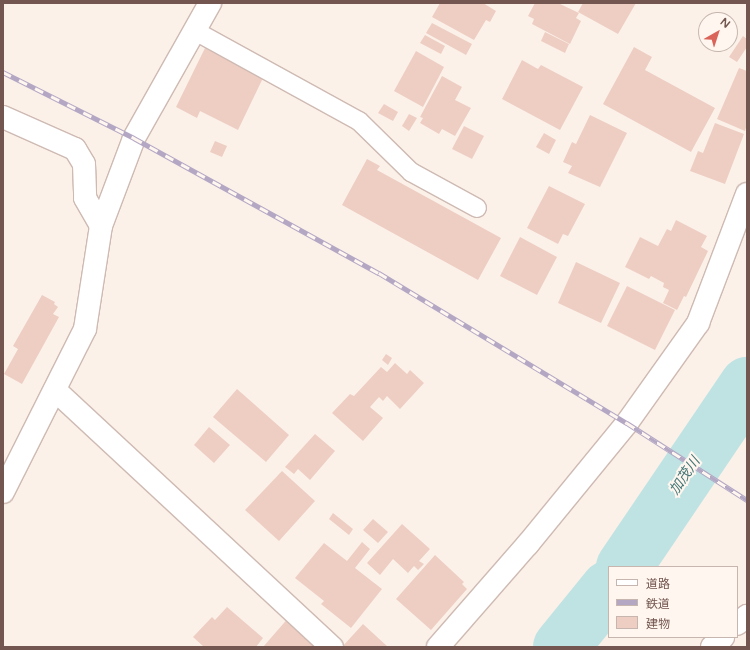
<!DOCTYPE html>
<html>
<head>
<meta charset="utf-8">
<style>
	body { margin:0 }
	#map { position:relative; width:750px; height:650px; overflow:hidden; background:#fbf1e9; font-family:"Varela Round","Noto Sans JP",sans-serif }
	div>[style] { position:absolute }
	.river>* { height:56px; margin:-28px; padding:0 28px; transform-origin:28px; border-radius:28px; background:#bfe3e3 }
	.building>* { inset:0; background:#eecec3 }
	.roads { filter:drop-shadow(1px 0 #cebab3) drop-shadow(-1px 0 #cebab3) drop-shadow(0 1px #cebab3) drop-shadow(0 -1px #cebab3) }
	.lane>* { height:18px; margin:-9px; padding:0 9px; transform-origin:9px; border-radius:9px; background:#fff }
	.street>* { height:22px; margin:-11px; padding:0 11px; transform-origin:11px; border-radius:11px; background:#fff }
	.rail>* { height:4.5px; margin-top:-2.25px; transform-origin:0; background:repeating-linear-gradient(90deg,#fef6ef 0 9px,#b3a7c4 0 18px); box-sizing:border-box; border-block:1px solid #b3a7c4 }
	span { translate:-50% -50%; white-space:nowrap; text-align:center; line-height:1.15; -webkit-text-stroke:4px #fef6ef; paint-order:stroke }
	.water-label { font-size:14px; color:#437676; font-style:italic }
	.frame { position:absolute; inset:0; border:4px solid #73564f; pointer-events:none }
	.legend { position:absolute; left:608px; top:566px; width:130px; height:72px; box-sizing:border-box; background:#fef6ef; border:1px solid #c6b6af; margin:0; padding:5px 7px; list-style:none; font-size:12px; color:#73564f }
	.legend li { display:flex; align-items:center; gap:8px; height:20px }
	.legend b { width:20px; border:1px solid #c6b6af }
	.north { position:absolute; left:698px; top:12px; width:40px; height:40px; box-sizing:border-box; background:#fef6ef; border:1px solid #c6b6af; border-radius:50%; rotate:39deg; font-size:11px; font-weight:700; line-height:16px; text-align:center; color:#73564f }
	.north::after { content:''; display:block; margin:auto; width:14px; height:18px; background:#da6459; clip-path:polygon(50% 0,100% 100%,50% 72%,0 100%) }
</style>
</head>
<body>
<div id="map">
	<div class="river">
		<div style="left:624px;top:567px;width:220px;rotate:-55.9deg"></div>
		<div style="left:561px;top:647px;width:76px;rotate:-50.9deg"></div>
	</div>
	<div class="building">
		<div style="clip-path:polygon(440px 3px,483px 3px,496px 11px,490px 22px,486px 20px,474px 40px,432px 17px)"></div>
		<div style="clip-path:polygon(535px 3px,558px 3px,579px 13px,576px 18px,581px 21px,570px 44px,532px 24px,534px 19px,528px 16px)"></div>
		<div style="clip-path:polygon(583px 3px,636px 3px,618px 34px,578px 12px)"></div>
		<div style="clip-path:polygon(432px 23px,472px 44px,466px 55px,426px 33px)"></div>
		<div style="clip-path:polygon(545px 32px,569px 44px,565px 53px,541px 41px)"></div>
		<div style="clip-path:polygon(425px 35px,445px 46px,441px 54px,420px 43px)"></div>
		<div style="clip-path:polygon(743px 36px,747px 39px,747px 47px,737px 62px,729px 57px)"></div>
		<div style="clip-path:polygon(634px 47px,652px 57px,645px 70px,715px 108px,691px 152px,603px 104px)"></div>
		<div style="clip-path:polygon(205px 48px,263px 78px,238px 130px,200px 111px,197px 118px,176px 107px)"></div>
		<div style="clip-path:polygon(416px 51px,444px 67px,423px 107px,394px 91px)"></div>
		<div style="clip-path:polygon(522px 60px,538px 69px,541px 65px,583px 87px,560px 130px,502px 99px)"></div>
		<div style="clip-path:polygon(739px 68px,747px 71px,747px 124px,745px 131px,717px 119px)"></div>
		<div style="clip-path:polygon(442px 76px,462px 87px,455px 100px,471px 108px,455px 136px,442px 129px,439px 134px,420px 123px,423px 118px,420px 117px)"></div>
		<div style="clip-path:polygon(384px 104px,398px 112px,393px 121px,378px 113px)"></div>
		<div style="clip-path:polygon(409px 114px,417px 118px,409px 131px,402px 126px)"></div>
		<div style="clip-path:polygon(590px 115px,627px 133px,600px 187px,568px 173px,572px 166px,563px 162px,572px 142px,576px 144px)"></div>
		<div style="clip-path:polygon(715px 123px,744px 134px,725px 184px,690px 171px,698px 151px,703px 153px)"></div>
		<div style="clip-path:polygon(464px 126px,484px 136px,472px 159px,452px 149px)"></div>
		<div style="clip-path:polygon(544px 133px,556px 140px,549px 154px,536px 147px)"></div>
		<div style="clip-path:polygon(215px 141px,227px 146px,222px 157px,210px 152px)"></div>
		<div style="clip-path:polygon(367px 159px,380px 166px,377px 170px,501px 238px,478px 280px,342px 205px)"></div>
		<div style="clip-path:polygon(549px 186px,585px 204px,568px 236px,563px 234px,558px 244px,527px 228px)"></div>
		<div style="clip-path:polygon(676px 220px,707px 236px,701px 247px,708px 251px,686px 297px,684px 296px,677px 310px,663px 303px,669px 290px,663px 287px,664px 283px,651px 276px,649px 279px,625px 267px,640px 237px,658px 246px,667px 229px,671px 231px)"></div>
		<div style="clip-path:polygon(520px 237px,557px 257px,537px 295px,500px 276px)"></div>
		<div style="clip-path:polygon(576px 262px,620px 283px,601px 323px,558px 303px)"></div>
		<div style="clip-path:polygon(627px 286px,675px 310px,655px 350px,607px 326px)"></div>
		<div style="clip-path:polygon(42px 295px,55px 302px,54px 304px,58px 307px,53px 314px,59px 317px,22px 384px,4px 374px,18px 349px,13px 346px)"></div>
		<div style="clip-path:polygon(386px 354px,392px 358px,388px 365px,382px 360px)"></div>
		<div style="clip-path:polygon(395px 363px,407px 374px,410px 370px,424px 383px,400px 409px,387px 396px,383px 401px,379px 397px,370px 407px,383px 418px,363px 441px,332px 413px,350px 394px,354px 396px,381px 367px,387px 372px)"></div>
		<div style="clip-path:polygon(237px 389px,289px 435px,266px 462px,213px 417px)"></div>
		<div style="clip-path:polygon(209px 427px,230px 445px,214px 463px,194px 445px)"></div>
		<div style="clip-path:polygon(315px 434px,335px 451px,310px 480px,298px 469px,294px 474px,285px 467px)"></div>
		<div style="clip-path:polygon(282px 471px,315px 501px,279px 541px,245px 510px)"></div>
		<div style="clip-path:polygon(333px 513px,353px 529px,349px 535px,329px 519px)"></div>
		<div style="clip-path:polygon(373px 519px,388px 532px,378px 543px,363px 530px)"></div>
		<div style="clip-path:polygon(402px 524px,430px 549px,419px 561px,424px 564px,418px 570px,414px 566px,408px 573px,393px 559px,380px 575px,367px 563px)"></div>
		<div style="clip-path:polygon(362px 542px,370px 549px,355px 568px,382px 589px,351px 628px,321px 604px,324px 601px,295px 578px,324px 543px,347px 561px)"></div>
		<div style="clip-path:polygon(435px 555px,464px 582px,462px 584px,467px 589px,431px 630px,396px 599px)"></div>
		<div style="clip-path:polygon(227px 607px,263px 638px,256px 647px,204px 647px,193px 637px,212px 617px,215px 620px)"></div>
		<div style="clip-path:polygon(290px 616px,324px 647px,263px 647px)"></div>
		<div style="clip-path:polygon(363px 624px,388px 647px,342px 647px)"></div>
	</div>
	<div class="roads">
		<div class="lane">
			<div style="left:195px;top:31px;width:187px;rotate:28.8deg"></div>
			<div style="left:359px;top:121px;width:73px;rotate:44.4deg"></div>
			<div style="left:411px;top:172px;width:75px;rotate:28.6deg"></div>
		</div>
		<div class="street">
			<div style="left:3px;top:117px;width:79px;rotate:24deg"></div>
			<div style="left:75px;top:149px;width:17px;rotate:59deg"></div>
			<div style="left:84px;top:164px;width:34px;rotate:88deg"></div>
			<div style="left:85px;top:198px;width:32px;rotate:60deg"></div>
			<div style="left:55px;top:390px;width:378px;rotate:42.9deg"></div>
			<div style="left:3px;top:492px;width:182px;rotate:-63.3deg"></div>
			<div style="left:85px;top:329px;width:104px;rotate:-81.2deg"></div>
			<div style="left:101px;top:226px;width:94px;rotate:-69.4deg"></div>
			<div style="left:134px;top:138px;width:155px;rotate:-60.6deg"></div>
			<div style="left:737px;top:624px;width:13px;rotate:-39deg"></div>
			<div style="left:438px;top:647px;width:137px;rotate:-48.9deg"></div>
			<div style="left:528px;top:544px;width:156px;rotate:-50.7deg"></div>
			<div style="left:627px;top:423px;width:123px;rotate:-54.6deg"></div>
			<div style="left:698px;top:323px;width:138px;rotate:-69.2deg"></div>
			<div style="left:712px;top:647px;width:15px;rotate:-42deg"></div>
		</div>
	</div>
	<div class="rail">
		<div style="left:3px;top:72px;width:147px;rotate:26.7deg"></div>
		<div style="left:134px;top:138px;width:280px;rotate:28.9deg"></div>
		<div style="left:379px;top:273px;width:290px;rotate:31.2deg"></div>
		<div style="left:627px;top:423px;width:143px;rotate:32.7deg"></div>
	</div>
	<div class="water-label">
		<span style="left:685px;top:476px;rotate:-56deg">加茂川</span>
	</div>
	<div class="frame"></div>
	<ul class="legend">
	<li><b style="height:5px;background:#fff"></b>道路</li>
	<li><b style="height:5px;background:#b3a7c4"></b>鉄道</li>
	<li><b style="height:11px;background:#eecec3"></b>建物</li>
	</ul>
	<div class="north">N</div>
</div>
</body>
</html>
